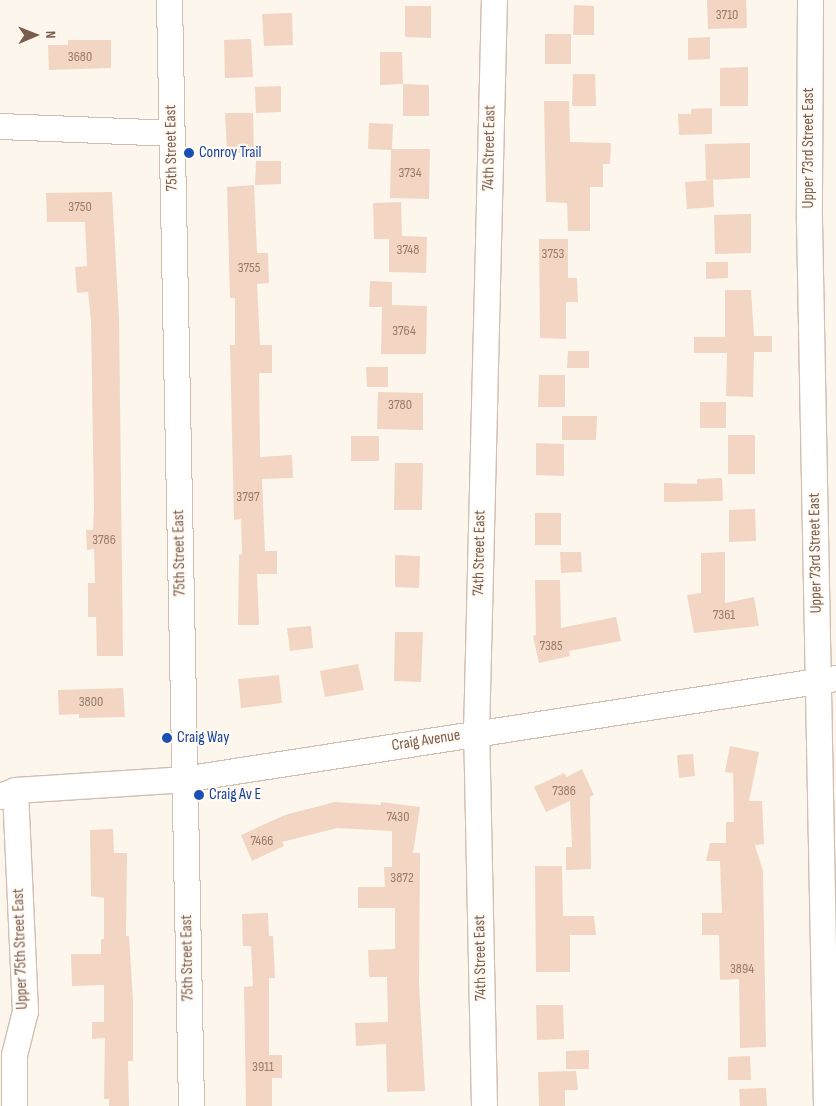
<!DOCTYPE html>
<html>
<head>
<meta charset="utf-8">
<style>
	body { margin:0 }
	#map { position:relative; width:836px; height:1106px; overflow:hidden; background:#fdf6ec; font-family:"Sofia Sans Condensed",sans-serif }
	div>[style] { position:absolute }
	.building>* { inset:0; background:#f3d5c3 }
	.roads { filter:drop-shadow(1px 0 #d1beb0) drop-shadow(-1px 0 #d1beb0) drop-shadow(0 1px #d1beb0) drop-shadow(0 -1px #d1beb0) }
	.street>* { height:25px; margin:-12.5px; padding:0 12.5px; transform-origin:12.5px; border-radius:12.5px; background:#fff }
	.dots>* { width:14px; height:14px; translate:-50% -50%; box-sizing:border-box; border:2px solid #fffaf3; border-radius:50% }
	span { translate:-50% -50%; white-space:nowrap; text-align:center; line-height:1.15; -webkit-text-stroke:4.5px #fffaf3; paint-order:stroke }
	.number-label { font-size:14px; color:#987a6a }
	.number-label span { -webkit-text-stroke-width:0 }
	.street-label { font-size:16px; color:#7a5c4d }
	.transit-label { font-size:16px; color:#164399 }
	.left { translate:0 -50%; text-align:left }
	.north { position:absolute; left:10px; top:10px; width:50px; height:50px; -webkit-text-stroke:4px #fffaf3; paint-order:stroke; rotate:89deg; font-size:14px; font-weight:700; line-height:20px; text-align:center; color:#7a5c4d }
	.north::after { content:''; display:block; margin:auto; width:18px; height:22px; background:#7a5c4d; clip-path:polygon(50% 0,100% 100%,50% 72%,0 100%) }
</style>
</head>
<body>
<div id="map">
	<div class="building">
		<div style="clip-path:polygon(707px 0,746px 0,747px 28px,708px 29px)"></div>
		<div style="clip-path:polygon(574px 5px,594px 6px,594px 35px,573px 35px)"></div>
		<div style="clip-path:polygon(405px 6px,431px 6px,431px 38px,405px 37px)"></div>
		<div style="clip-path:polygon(292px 13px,293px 45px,264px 46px,262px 14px)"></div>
		<div style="clip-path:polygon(545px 34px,571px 34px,571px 64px,545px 64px)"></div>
		<div style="clip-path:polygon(710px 37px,710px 59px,688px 60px,688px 38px)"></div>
		<div style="clip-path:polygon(251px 39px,253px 77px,225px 78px,224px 40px)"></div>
		<div style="clip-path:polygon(68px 40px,111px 40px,111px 68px,49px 70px,48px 45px,68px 45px)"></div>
		<div style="clip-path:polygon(380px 52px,402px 52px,403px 84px,380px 85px)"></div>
		<div style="clip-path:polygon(748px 67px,748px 106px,720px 106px,720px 68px)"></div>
		<div style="clip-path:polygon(573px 74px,595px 74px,596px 106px,572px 106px)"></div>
		<div style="clip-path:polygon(403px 84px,429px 85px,429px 116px,403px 116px)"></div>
		<div style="clip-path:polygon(281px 86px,281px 112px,256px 113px,255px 87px)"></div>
		<div style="clip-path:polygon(544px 101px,569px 101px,570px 142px,611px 143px,610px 164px,603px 164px,603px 187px,590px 187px,590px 231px,568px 231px,567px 203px,546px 202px)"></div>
		<div style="clip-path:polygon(712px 108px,712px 134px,679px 135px,678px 114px,691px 114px,691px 109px)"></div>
		<div style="clip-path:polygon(225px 113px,253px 113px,254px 152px,227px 153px)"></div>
		<div style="clip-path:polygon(369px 123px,393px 124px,392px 149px,430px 149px,429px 199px,390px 198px,391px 150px,368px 149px)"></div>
		<div style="clip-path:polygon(750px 143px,750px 178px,706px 180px,705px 144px)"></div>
		<div style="clip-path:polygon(256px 161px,281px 161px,281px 184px,255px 185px)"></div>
		<div style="clip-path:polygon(713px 180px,714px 207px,687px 209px,685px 182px)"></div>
		<div style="clip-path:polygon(254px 185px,257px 253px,268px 253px,269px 283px,257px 284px,260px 345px,272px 345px,272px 373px,259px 373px,260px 457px,292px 455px,293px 478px,262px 479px,265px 551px,277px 551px,277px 574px,257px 574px,259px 625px,238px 625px,239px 555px,242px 554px,241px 519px,234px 520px,230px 345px,235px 345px,235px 298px,230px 298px,227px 187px)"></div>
		<div style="clip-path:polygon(112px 192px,119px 318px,123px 656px,97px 656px,96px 617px,88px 617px,88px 583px,95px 583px,94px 549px,87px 550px,86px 530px,93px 530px,94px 509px,91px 320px,88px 292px,77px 293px,75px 267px,87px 266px,85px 222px,47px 222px,46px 193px)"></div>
		<div style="clip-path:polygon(401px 202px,402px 236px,427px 237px,426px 273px,389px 272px,389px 239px,374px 239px,373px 203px)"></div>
		<div style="clip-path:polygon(751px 214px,751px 253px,715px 254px,714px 215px)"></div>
		<div style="clip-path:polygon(539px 239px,568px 239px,568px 278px,577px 278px,578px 302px,566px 302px,566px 339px,540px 338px)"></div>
		<div style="clip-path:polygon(706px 262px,728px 262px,728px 278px,706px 279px)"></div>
		<div style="clip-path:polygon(370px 281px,392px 282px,392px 305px,427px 306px,426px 354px,381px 354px,382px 307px,369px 307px)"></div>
		<div style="clip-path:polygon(725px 290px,751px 290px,754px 336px,772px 336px,772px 352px,754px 352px,753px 397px,726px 396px,727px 353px,694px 353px,694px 337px,725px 337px)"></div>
		<div style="clip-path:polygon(568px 351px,589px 351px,589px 368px,567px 368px)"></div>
		<div style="clip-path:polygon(366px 367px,388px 367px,388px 387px,367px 387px)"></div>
		<div style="clip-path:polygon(539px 375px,565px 375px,565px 407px,538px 407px)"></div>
		<div style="clip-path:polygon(378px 392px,423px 393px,423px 430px,377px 429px)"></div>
		<div style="clip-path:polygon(700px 402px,726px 402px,726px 428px,700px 428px)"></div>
		<div style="clip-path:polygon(562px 416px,597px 416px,596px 440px,562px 440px)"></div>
		<div style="clip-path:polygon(728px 435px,755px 435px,755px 474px,728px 474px)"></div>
		<div style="clip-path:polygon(351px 436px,379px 436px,379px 461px,351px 461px)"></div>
		<div style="clip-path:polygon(536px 443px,564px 444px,564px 476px,536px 475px)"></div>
		<div style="clip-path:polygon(395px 463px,423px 463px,422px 510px,394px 510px)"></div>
		<div style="clip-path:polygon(722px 478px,723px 501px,664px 502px,664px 483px,697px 484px,697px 479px)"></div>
		<div style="clip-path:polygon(755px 509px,756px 541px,729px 542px,729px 510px)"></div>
		<div style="clip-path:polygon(535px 513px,561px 513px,561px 545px,535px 545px)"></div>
		<div style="clip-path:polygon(560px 552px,581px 552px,582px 572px,561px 573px)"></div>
		<div style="clip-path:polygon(725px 552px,725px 603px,754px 597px,759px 626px,694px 633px,687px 595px,701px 593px,701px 553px)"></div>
		<div style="clip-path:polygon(395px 555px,420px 556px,419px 588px,395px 587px)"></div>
		<div style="clip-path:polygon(535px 580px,560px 580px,561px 628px,616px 617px,621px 641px,569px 651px,570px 656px,539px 663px,533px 636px,536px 635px)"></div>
		<div style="clip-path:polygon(311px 626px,313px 648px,290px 651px,287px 628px)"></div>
		<div style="clip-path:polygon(395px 632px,423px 632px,421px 682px,394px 681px)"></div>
		<div style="clip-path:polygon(358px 664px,364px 690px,325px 697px,320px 671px)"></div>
		<div style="clip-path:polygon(279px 675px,282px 703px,241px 708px,238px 679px)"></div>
		<div style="clip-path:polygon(123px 688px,125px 717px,79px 718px,79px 714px,59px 715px,58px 690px)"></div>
		<div style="clip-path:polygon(730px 746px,759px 752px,749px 801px,762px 801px,764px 844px,755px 845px,763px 871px,766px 1047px,740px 1048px,739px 979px,720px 980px,719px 935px,702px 935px,702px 913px,722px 913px,720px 861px,706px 861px,710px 843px,726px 843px,726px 822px,734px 822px,733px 773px,725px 772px)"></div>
		<div style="clip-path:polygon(693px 754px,695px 776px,679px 778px,677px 755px)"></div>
		<div style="clip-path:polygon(582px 769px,594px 795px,590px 797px,591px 869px,566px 870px,566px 847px,572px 847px,570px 801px,546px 812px,534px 787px,564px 773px,567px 777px)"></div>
		<div style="clip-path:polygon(335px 802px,381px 805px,381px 802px,420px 807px,413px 853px,420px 853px,419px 985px,425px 1091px,387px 1092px,386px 1044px,356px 1046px,355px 1023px,388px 1022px,387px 977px,369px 977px,368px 950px,395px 949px,395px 908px,358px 908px,358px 887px,385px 887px,384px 867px,392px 867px,392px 831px,337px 828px,282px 842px,284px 846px,252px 861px,241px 835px,285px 815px)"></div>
		<div style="clip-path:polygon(113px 829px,114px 853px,127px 853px,126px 936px,129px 936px,133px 1001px,133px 1061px,128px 1061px,129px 1106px,109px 1106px,109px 1099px,104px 1099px,105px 1038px,92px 1039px,92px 1022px,104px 1022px,104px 985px,72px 986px,71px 954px,101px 954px,101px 939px,104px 939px,104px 898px,91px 896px,90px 830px)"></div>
		<div style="clip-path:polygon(535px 866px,562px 866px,563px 916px,594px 916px,596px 935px,570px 935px,570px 972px,536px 972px)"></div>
		<div style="clip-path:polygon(268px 913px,269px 936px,273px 936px,275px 978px,269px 978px,269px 1055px,282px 1055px,282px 1078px,272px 1078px,272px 1106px,246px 1106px,244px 987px,253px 986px,251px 946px,243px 946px,242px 914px)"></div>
		<div style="clip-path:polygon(536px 1005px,563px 1005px,564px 1039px,537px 1040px)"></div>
		<div style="clip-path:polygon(589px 1050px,589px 1069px,566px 1069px,566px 1051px)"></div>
		<div style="clip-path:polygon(750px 1056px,751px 1080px,728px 1080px,728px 1057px)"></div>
		<div style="clip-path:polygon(576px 1071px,578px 1090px,565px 1090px,565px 1106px,539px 1106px,538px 1072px)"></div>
		<div style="clip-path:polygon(766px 1088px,767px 1106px,740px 1106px,739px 1089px)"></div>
	</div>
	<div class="roads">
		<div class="street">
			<div style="left:169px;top:0;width:1106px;rotate:88.86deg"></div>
			<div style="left:810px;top:0;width:221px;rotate:90.3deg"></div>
			<div style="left:809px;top:221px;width:885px;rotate:88.9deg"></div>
			<div style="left:0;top:126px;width:172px;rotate:2.3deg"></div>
			<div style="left:0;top:796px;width:16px;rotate:-22deg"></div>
			<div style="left:15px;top:790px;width:168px;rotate:-3.7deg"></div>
			<div style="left:183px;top:779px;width:661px;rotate:-8.79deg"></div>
			<div style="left:14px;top:1106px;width:51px;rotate:-90deg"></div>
			<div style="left:14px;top:1055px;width:45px;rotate:-76deg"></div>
			<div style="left:25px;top:1011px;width:221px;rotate:-92.6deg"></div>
			<div style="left:484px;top:1106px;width:372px;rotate:-91.2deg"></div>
			<div style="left:476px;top:734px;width:734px;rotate:-88.6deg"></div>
		</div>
	</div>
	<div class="dots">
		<div style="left:189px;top:153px;background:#1a4fb4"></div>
		<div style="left:167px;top:738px;background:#1a4fb4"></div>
		<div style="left:199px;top:795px;background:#1a4fb4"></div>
	</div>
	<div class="number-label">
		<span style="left:727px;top:15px">3710</span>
		<span style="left:80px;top:57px">3680</span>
		<span style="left:410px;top:173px">3734</span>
		<span style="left:80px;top:207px">3750</span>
		<span style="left:408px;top:250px">3748</span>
		<span style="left:553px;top:254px">3753</span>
		<span style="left:249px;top:268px">3755</span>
		<span style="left:404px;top:331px">3764</span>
		<span style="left:400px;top:405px">3780</span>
		<span style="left:248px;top:497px">3797</span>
		<span style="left:104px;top:540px">3786</span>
		<span style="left:724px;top:615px">7361</span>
		<span style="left:551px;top:646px">7385</span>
		<span style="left:91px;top:702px">3800</span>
		<span style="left:564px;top:791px">7386</span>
		<span style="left:398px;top:817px">7430</span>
		<span style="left:262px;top:841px">7466</span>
		<span style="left:402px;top:878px">3872</span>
		<span style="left:742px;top:969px">3894</span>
		<span style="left:263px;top:1067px">3911</span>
	</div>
	<div class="street-label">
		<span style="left:172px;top:148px;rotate:-91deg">75th Street East</span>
		<span style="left:490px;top:148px;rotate:-89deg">74th Street East</span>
		<span style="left:809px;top:148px;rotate:-90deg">Upper 73rd Street East</span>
		<span style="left:180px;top:553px;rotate:-91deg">75th Street East</span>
		<span style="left:480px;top:553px;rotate:-89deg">74th Street East</span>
		<span style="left:816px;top:553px;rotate:-91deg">Upper 73rd Street East</span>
		<span style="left:426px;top:741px;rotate:-9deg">Craig Avenue</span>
		<span style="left:21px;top:949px;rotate:-92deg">Upper 75th Street East</span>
		<span style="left:188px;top:958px;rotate:-91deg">75th Street East</span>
		<span style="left:481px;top:958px;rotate:-91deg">74th Street East</span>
	</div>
	<div class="transit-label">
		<span class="left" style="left:199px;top:153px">Conroy Trail</span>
		<span class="left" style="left:177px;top:738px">Craig Way</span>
		<span class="left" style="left:209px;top:795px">Craig Av E</span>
	</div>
	<div class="north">N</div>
</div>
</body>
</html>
